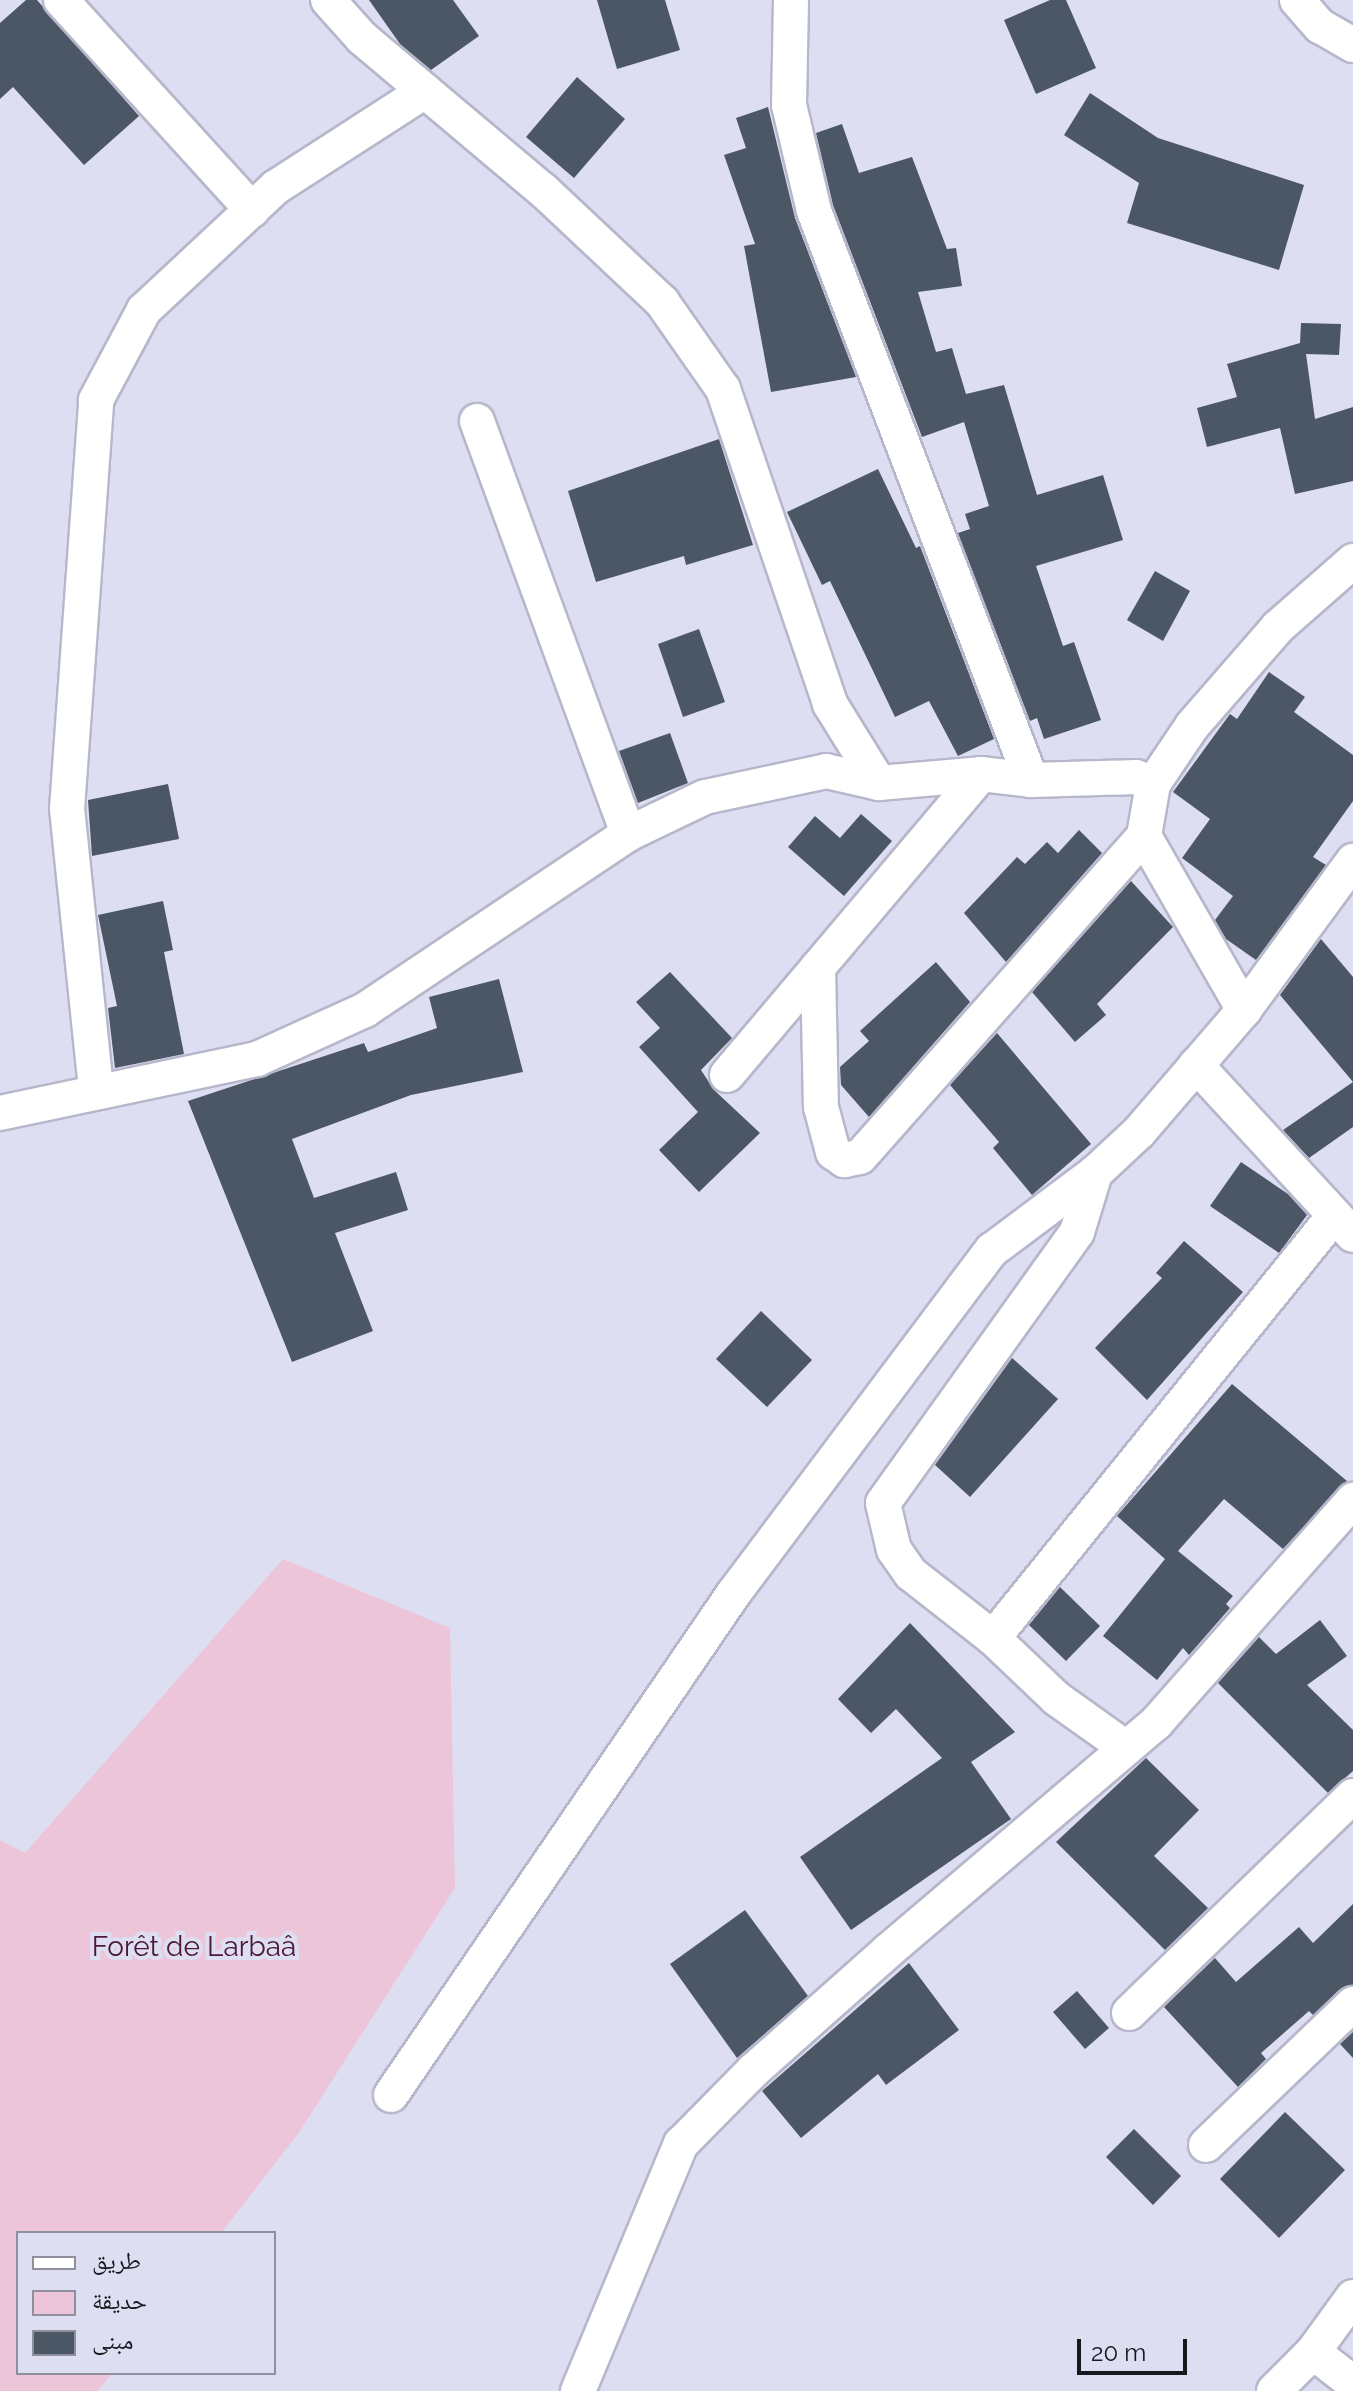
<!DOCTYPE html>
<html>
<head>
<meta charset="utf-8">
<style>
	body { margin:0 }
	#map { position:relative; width:1353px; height:2391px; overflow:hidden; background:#dedef3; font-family:Raleway,"Noto Naskh Arabic",sans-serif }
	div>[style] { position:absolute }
	.green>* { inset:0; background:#ecc6d8 }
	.building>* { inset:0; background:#4b5765 }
	.roads { filter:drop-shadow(2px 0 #b7b7cb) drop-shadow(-2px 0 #b7b7cb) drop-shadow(0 2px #b7b7cb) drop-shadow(0 -2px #b7b7cb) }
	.minor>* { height:34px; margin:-17px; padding:0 17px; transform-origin:17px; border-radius:17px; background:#fff }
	span { translate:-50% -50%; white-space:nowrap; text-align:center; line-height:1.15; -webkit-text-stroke:8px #dedef3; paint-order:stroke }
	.park-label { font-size:28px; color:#4c1835 }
	.legend { position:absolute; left:16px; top:2231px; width:260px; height:144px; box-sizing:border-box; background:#dedef3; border:2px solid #8f8f9e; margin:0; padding:10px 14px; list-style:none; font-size:24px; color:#18181f }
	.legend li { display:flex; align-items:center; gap:16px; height:40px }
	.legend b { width:40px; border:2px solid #8f8f9e }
	.scale { position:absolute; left:1077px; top:2339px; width:110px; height:36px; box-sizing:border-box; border:4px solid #18181f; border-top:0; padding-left:10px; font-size:24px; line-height:28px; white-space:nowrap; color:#18181f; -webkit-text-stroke:6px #dedef3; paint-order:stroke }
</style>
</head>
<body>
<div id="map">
	<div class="green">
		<div style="clip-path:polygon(283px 1559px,450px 1628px,455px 1888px,298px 2134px,221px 2233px,18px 2233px,18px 2373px,112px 2373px,98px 2391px,0 2391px,0 1840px,25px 1853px)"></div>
	</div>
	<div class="building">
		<div style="clip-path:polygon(26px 0,37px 0,139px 116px,84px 165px,13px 87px,0 99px,0 23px)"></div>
		<div style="clip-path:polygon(369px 0,453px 0,479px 36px,431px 70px,400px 44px)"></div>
		<div style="clip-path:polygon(597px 0,665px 0,680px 50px,617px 69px)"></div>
		<div style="clip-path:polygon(1050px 0,1066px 0,1096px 68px,1036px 94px,1004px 20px)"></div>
		<div style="clip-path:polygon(577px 77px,625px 119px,574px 178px,526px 137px)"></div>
		<div style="clip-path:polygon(1090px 93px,1158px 138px,1304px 185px,1279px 270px,1127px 223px,1139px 183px,1064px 135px)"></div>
		<div style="clip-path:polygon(768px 107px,795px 218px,856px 377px,771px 392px,744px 246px,755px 244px,724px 155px,746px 148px,736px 118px)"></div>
		<div style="clip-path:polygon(842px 124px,859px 173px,912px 157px,947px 249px,956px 248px,962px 286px,918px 292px,936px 352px,952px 348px,966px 394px,1004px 385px,1037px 495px,1103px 475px,1123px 540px,1036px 566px,1063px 646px,1074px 642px,1101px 720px,1044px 739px,1037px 718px,1030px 721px,958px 533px,970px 529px,965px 514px,989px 506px,964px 422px,922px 437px,833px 205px,816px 133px)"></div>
		<div style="clip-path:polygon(1301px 323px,1341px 324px,1339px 355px,1306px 354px,1315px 419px,1353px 407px,1353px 481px,1295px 494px,1280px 428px,1207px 447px,1197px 408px,1237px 397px,1227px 364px,1300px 343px)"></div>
		<div style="clip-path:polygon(719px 439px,753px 545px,686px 565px,684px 556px,596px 582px,568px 491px)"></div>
		<div style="clip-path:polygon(878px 469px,916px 548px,920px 546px,994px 739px,958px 756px,929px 701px,895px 717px,830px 581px,822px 585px,787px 512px)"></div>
		<div style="clip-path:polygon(1155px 571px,1190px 591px,1163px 641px,1127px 620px)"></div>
		<div style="clip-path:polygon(699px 629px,725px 702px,683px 717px,658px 644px)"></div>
		<div style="clip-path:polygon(1269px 672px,1305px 697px,1294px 712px,1353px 755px,1353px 801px,1313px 857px,1326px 865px,1256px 960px,1226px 939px,1215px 920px,1233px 896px,1182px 858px,1210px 819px,1173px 792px,1230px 714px,1237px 719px)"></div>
		<div style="clip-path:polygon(670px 733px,688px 783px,638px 803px,619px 751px)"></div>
		<div style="clip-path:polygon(168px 784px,179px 839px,92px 856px,88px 800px)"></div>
		<div style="clip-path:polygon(861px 814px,892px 841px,844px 896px,788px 847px,815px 816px,840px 838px)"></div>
		<div style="clip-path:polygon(1079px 830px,1102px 853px,1006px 962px,964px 913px,1017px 857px,1025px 864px,1047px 842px,1058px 853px)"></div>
		<div style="clip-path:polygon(1131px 881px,1173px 927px,1097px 1004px,1106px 1015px,1075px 1042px,1032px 992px)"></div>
		<div style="clip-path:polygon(163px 901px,173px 950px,164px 952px,184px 1054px,115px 1068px,108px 1008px,117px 1006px,98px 915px)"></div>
		<div style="clip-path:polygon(1321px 939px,1353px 977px,1353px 1127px,1309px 1158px,1283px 1130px,1353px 1082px,1280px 995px)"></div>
		<div style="clip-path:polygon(936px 962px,970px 1002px,869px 1117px,841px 1085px,840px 1067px,869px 1041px,860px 1031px)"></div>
		<div style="clip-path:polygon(670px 972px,732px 1038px,701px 1070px,714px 1090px,760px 1133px,699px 1192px,659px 1150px,698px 1112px,639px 1047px,660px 1028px,636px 1002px)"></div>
		<div style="clip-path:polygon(499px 979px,523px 1072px,411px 1095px,292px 1139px,314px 1198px,396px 1172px,408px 1210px,335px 1233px,373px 1331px,292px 1362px,188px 1101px,364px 1043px,368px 1052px,437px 1028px,429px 997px)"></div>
		<div style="clip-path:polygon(997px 1033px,1091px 1144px,1032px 1195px,993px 1148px,999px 1142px,950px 1085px)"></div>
		<div style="clip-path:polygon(1241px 1162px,1288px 1194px,1307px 1215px,1279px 1253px,1210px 1206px)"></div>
		<div style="clip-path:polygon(1184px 1241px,1243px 1292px,1147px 1400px,1095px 1348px,1162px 1278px,1156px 1273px)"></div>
		<div style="clip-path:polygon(761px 1311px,812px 1360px,767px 1407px,716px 1359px)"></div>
		<div style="clip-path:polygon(1012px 1358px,1058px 1399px,970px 1497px,935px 1465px)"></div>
		<div style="clip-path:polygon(1232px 1384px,1347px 1481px,1283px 1549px,1224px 1499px,1178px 1551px,1233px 1596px,1226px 1604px,1230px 1608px,1189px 1655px,1183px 1648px,1157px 1680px,1103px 1636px,1165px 1559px,1117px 1516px)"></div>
		<div style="clip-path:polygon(1060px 1587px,1100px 1626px,1066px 1661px,1029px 1625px)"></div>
		<div style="clip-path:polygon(1320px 1620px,1347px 1656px,1307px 1685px,1353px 1730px,1353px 1771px,1328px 1793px,1218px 1683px,1259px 1637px,1276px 1654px)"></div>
		<div style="clip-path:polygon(910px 1623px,1015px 1732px,971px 1762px,1011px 1819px,851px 1930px,800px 1857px,942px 1758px,896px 1709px,871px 1733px,838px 1699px)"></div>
		<div style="clip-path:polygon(1146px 1758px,1199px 1810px,1154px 1856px,1208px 1908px,1165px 1950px,1056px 1842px)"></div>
		<div style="clip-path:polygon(1353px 1904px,1353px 1985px,1339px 1990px,1313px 2015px,1309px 2011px,1261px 2053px,1266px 2059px,1238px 2087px,1164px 2007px,1215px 1958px,1236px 1982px,1299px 1927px,1313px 1943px)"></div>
		<div style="clip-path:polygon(745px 1910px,808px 1996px,737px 2058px,670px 1964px)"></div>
		<div style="clip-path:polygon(909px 1963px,959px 2030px,886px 2085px,878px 2074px,801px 2138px,762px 2091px)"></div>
		<div style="clip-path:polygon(1077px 1991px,1109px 2028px,1085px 2049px,1053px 2012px)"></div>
		<div style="clip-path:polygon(1353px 2032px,1353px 2058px,1340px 2044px)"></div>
		<div style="clip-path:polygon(1285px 2112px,1345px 2170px,1279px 2238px,1220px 2179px)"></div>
		<div style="clip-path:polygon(1134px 2129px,1181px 2176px,1153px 2205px,1106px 2157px)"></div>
	</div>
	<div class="roads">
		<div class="minor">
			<div style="left:61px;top:0;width:284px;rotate:47.7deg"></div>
			<div style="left:328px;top:0;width:51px;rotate:48.2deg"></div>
			<div style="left:362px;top:38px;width:238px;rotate:40.1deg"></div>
			<div style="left:544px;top:191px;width:162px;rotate:43.2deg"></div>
			<div style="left:662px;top:302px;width:106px;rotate:55deg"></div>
			<div style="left:723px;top:389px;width:333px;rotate:71.2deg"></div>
			<div style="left:830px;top:704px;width:93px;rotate:58.2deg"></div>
			<div style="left:791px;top:0;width:105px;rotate:91.1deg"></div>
			<div style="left:789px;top:105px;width:109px;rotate:76.7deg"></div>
			<div style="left:814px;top:211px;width:609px;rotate:69.12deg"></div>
			<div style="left:1297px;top:0;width:35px;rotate:49deg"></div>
			<div style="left:1320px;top:26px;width:38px;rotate:30deg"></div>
			<div style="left:477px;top:421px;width:440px;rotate:69.9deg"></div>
			<div style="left:1153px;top:784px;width:53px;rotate:99.8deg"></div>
			<div style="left:1144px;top:836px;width:201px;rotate:60.1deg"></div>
			<div style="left:818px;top:967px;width:140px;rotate:88.8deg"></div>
			<div style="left:821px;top:1107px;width:47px;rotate:75.1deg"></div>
			<div style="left:833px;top:1152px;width:14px;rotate:36deg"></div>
			<div style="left:844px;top:1160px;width:16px;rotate:-11deg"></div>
			<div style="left:860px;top:1157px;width:429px;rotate:-48.5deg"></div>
			<div style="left:1196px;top:1065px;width:231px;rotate:47.3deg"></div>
			<div style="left:727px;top:1075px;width:394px;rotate:-49.8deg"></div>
			<div style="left:96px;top:1089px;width:281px;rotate:-95.9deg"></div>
			<div style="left:67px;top:809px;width:410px;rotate:-85.9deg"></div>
			<div style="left:96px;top:400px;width:102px;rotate:-61.9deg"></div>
			<div style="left:144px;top:310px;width:180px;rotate:-43deg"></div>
			<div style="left:276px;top:187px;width:177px;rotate:-32.8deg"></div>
			<div style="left:0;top:1113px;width:263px;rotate:-11.9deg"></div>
			<div style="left:257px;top:1059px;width:119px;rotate:-24.4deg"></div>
			<div style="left:365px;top:1010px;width:316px;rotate:-33.8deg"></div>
			<div style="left:628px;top:834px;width:85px;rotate:-25.7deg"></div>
			<div style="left:705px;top:797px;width:124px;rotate:-12.1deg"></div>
			<div style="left:826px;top:771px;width:54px;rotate:12.8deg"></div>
			<div style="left:879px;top:783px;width:102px;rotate:-5deg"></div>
			<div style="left:981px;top:774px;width:50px;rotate:6.8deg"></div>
			<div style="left:1031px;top:780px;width:105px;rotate:-1.6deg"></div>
			<div style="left:1136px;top:777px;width:18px;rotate:22deg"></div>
			<div style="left:1153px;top:784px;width:70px;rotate:-56.1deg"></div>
			<div style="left:1192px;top:726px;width:131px;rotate:-49deg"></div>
			<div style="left:1278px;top:627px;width:100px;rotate:-41.3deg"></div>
			<div style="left:993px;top:1638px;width:104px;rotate:-142deg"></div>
			<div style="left:911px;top:1574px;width:29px;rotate:-125deg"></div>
			<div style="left:894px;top:1550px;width:48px;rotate:-103.2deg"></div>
			<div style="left:883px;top:1503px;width:333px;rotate:-54.4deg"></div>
			<div style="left:1077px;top:1232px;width:62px;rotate:-73deg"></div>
			<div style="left:1126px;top:1748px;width:86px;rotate:-144.5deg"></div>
			<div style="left:1056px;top:1698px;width:87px;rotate:-136.4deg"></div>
			<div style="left:993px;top:1638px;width:543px;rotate:-51.06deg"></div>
			<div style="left:1129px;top:2013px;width:312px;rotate:-44.1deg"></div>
			<div style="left:391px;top:2095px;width:608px;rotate:-55.66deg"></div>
			<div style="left:734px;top:1593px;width:429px;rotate:-53.1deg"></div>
			<div style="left:992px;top:1250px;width:129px;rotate:-36.8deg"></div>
			<div style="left:1095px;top:1173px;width:60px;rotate:-43deg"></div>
			<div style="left:1139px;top:1132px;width:161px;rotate:-49.3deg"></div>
			<div style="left:1244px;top:1010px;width:185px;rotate:-53.8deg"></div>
			<div style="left:1206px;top:2145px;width:204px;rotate:-43.8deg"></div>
			<div style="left:1313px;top:2352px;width:51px;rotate:37.8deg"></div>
			<div style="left:578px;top:2391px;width:268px;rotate:-67.4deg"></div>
			<div style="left:681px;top:2144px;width:103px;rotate:-45.4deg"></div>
			<div style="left:753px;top:2071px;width:181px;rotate:-41.6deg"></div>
			<div style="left:888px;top:1951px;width:352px;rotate:-40.4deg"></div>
			<div style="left:1156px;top:1723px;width:298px;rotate:-48.5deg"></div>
			<div style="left:1274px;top:2391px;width:55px;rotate:-45deg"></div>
			<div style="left:1313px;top:2352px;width:68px;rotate:-54deg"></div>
		</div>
	</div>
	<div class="park-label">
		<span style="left:194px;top:1947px">Forêt de Larbaâ</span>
	</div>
	<ul class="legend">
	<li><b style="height:10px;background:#fff"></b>طريق</li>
	<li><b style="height:22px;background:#ecc6d8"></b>حديقة</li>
	<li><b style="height:22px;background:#4b5765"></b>مبنى</li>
	</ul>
	<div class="scale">20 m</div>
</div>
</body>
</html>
